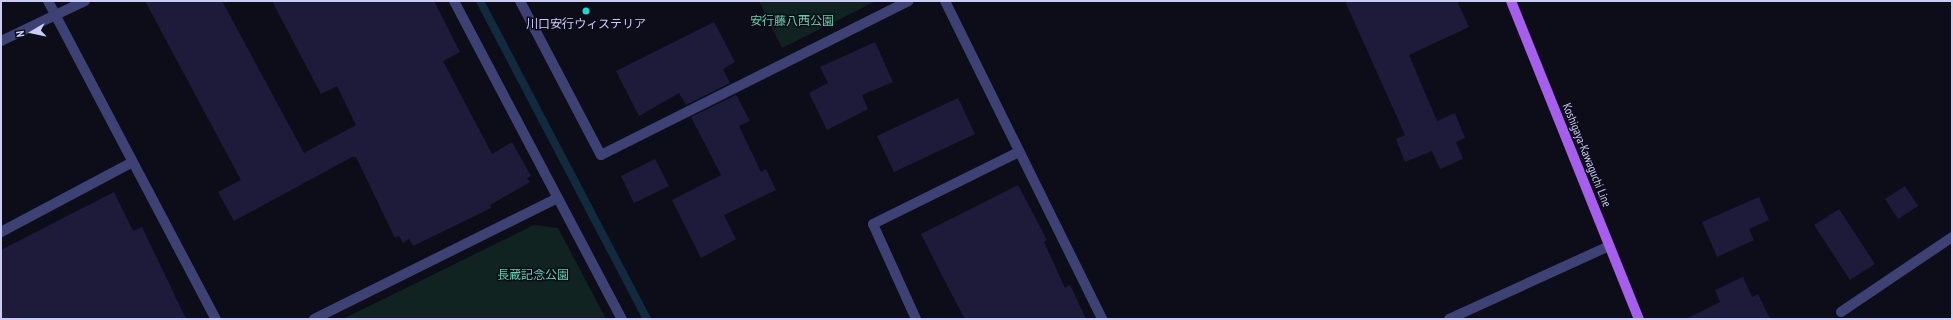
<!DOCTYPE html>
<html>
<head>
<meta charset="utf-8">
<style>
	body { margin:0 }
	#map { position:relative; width:1953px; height:320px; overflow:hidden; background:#0d0d1a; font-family:"PT Sans Narrow","Noto Sans JP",sans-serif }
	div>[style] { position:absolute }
	.green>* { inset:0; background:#112320 }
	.stream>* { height:8px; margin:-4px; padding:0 4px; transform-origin:4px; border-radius:4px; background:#122a3e }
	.building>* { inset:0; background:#1d1b39 }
	.minor>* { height:10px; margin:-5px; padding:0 5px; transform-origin:5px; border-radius:5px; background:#3d4174 }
	.major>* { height:10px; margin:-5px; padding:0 5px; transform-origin:5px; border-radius:5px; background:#a65fed }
	.dots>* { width:11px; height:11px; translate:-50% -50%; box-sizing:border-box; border:2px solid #0d0d1a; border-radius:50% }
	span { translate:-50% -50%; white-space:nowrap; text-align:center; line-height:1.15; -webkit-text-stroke:3px #0d0d1a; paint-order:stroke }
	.park-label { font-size:12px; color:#61d0a6 }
	.poi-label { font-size:12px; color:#ccccf9 }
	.street-label { font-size:12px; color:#ccccf9 }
	.frame { position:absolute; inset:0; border:2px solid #ccccf9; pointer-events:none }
	.north { position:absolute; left:12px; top:12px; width:40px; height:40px; -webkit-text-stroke:3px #0d0d1a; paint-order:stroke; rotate:261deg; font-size:11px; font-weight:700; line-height:16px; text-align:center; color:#ccccf9 }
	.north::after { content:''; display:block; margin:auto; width:14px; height:18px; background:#ccccf9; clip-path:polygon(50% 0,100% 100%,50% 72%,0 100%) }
</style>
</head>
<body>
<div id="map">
	<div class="green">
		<div style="clip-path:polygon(759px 1px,876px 1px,782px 48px)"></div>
		<div style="clip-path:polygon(534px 225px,558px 228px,606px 319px,343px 319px)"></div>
	</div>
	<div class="stream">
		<div style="left:480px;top:1px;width:359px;rotate:62.3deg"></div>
	</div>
	<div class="building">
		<div style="clip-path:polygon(145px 1px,222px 1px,304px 153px,356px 125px,337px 86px,321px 94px,272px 1px,434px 1px,460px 52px,443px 61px,492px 154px,512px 142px,531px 176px,527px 178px,530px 182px,490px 205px,491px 208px,413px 246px,409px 239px,403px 243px,399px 236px,395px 238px,356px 157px,352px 157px,234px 221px,218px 192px,241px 180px)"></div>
		<div style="clip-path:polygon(1345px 1px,1457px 1px,1469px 27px,1409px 55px,1437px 121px,1455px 113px,1465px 138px,1456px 142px,1463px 159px,1440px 169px,1432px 151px,1405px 162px,1396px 139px,1405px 135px)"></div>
		<div style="clip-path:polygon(714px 22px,735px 62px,723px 69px,730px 83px,686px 105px,679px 93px,639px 116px,616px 71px)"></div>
		<div style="clip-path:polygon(875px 42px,893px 82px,862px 95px,868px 109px,827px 130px,809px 93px,828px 83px,820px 67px)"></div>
		<div style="clip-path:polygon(736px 95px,750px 121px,739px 126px,761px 172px,766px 169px,776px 190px,724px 215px,736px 239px,701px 258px,672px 200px,721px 175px,691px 117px)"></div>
		<div style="clip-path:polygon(958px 98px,975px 134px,894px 172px,877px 136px)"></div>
		<div style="clip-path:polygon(655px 159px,669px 186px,634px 203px,621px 176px)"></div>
		<div style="clip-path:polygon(1018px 185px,1047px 240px,1044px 242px,1065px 288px,1070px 285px,1086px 319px,965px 319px,950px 291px,921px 234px)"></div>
		<div style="clip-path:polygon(1905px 186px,1918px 206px,1898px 219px,1885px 199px)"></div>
		<div style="clip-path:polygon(114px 192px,133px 231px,142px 227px,186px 319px,1px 319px,1px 250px)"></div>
		<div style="clip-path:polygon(1759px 197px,1769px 220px,1749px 229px,1754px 240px,1717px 257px,1702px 222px)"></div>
		<div style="clip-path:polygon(1839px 209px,1875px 264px,1850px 280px,1814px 225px)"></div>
		<div style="clip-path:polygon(1743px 277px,1752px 297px,1758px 294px,1770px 319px,1686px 319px,1720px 302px,1715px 290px)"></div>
	</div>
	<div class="minor">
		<div style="left:48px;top:1px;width:360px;rotate:62.2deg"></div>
		<div style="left:454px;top:1px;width:360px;rotate:62.2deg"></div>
		<div style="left:520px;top:1px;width:174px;rotate:62.3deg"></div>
		<div style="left:601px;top:155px;width:344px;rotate:-26.6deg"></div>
		<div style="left:945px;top:1px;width:355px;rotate:63.7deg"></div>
		<div style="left:1px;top:41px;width:93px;rotate:-25.5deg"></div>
		<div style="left:1px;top:232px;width:147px;rotate:-28deg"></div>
		<div style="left:1841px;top:312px;width:134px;rotate:-34deg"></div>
		<div style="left:314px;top:319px;width:272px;rotate:-26.4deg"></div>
		<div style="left:916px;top:319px;width:104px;rotate:-114.4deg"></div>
		<div style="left:873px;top:224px;width:163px;rotate:-26.3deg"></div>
		<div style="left:1449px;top:319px;width:176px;rotate:-24.5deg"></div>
	</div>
	<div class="major">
		<div style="left:1511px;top:1px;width:343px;rotate:68.1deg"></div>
	</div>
	<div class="dots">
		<div style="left:586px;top:11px;background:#18d9d4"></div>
	</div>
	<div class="park-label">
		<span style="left:792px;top:21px">安行藤八西公園</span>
		<span style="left:533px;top:275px">長蔵記念公園</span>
	</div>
	<div class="poi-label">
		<span style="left:586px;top:24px">川口安行ウィステリア</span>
	</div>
	<div class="street-label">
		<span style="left:1587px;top:155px;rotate:68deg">Koshigaya-Kawaguchi Line</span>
	</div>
	<div class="frame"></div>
	<div class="north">N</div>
</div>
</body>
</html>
